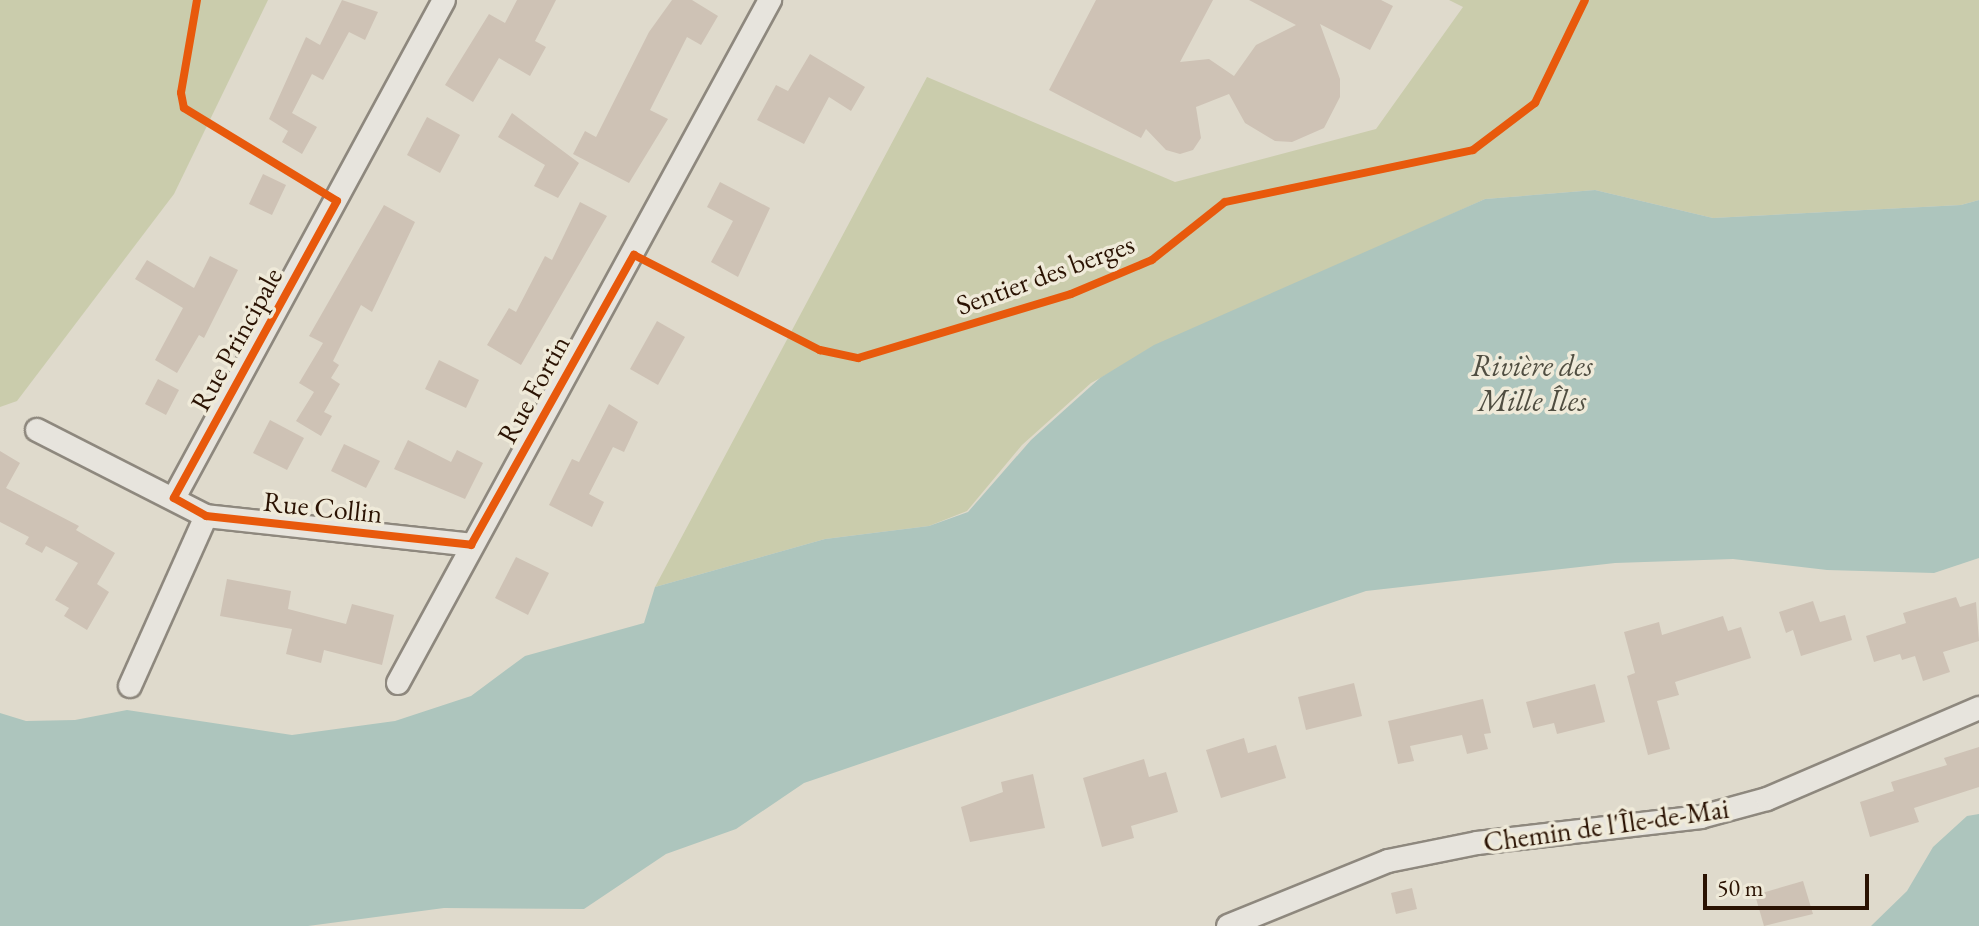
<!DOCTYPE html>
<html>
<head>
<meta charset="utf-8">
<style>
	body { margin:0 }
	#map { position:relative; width:1979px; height:926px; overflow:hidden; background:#dfdacc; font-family:"EB Garamond",serif }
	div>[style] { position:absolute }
	.green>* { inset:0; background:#caccac }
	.water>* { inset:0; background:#adc5bd }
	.building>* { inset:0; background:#cec2b5 }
	.roads { filter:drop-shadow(2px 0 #8e887e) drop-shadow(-2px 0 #8e887e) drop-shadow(0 2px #8e887e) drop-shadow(0 -2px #8e887e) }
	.street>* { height:22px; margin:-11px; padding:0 11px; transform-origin:11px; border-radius:11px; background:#e7e4dd }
	.cycleway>* { height:8px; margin:-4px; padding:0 4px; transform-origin:4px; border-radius:4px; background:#e8590c }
	span { translate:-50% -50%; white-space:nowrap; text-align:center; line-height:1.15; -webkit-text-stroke:7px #efead9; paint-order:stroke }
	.street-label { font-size:28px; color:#2a1202 }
	.water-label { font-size:30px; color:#504e41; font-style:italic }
	.scale { position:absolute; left:1703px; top:874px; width:166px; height:36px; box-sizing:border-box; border:4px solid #2a1202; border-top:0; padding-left:10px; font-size:24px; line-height:28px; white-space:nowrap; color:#2a1202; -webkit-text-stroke:6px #efead9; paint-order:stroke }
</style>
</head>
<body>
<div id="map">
	<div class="green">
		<div style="clip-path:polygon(0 0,268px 0,174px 194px,17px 401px,0 407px)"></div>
		<div style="clip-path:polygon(1449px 0,1979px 0,1979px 200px,1961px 205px,1713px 218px,1595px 190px,1485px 199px,1152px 350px,1091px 383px,1022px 445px,967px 511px,929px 526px,825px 539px,655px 587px,927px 77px,1175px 182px,1376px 129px,1463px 7px)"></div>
	</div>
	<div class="water">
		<div style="clip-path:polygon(1595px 190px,1713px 218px,1961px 205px,1979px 200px,1979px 558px,1934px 573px,1827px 570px,1733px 559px,1615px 563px,1366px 591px,804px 783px,736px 829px,666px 854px,584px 909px,444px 908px,308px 926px,0 926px,0 713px,26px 721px,75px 720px,127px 710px,292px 735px,395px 721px,471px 696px,525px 656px,644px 623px,655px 587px,825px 539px,929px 526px,968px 512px,1031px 440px,1100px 378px,1154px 345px,1485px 199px)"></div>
		<div style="clip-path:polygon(1979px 814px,1979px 926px,1871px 926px,1907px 891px,1933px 847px,1967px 816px)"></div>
	</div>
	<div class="building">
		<div style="clip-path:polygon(342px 0,378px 12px,365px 40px,349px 32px,323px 80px,312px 74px,292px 113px,317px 127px,302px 154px,282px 142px,288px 131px,269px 119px,306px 37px,320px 45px)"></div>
		<div style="clip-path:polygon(517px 0,556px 0,535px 41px,546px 47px,530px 76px,499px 58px,473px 102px,445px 85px,489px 14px,505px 23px)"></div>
		<div style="clip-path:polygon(672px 0,692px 0,718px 16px,701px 45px,687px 37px,650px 110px,668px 119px,629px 183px,573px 154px,585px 131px,596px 137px,649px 32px)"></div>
		<div style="clip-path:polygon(1096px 0,1213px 0,1180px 62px,1209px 59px,1234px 76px,1256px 45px,1296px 25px,1249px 0,1381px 0,1393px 6px,1370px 50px,1320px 24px,1340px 79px,1340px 97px,1324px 128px,1292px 142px,1275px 141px,1245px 123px,1229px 94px,1196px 107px,1201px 138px,1193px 150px,1180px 154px,1166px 150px,1146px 129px,1141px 138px,1049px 90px)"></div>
		<div style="clip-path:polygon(810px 54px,865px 87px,851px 111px,829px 97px,804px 144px,757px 120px,776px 85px,788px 91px)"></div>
		<div style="clip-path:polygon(512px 113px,579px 163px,558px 198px,534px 186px,545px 165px,498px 137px)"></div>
		<div style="clip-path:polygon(427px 117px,460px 135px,440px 173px,407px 155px)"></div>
		<div style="clip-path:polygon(263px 174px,286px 185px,272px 215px,249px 204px)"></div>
		<div style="clip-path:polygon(720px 182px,770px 208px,738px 277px,711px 262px,733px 221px,707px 207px)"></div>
		<div style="clip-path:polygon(580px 202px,607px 216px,521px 365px,487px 345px,509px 308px,516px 312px,545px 256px,552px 260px)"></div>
		<div style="clip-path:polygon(384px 205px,415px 222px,372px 312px,361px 305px,333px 361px,339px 365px,331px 378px,340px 384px,324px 412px,332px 416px,321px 436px,296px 421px,314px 392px,299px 383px,323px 343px,309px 336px)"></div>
		<div style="clip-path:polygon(210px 256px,238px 270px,204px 338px,199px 335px,177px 373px,155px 360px,183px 308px,135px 279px,147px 260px,194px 288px)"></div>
		<div style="clip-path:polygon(657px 321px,685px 337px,658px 385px,630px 369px)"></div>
		<div style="clip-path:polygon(439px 360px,479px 380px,466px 408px,425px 389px)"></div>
		<div style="clip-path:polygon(158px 379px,179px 390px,166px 415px,145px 404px)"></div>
		<div style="clip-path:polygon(609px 404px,638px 422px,624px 452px,613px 447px,589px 494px,604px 502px,592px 527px,549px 505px,572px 459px,579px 462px)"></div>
		<div style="clip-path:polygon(270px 420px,304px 438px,287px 470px,253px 453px)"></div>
		<div style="clip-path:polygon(408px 440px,451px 462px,457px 450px,483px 463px,465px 499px,394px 469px)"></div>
		<div style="clip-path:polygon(344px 444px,380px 461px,366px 488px,331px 471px)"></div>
		<div style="clip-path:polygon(0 451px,20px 463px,6px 488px,79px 526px,76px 530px,115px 553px,97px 584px,109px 592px,87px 630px,64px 616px,69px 608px,55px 600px,78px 563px,46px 546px,42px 553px,25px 544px,29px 537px,0 522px)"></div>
		<div style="clip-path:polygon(516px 557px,549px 573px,528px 615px,495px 598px)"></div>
		<div style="clip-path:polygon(227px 579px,291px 591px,288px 609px,346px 624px,352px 604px,394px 615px,382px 665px,324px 650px,321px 663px,286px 654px,292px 629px,220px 616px)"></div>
		<div style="clip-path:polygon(1956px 597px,1960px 607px,1976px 602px,1979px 641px,1943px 652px,1950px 672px,1923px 681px,1915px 656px,1902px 660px,1900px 654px,1874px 662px,1866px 636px,1906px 623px,1903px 613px)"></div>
		<div style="clip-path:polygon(1813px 601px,1820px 622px,1845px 615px,1852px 640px,1801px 656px,1793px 630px,1786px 633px,1779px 612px)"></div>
		<div style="clip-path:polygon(1723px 616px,1728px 631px,1741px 627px,1751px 658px,1675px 682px,1679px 695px,1657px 701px,1670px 749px,1648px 755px,1627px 676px,1635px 673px,1624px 632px,1659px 622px,1662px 635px)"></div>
		<div style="clip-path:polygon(1354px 683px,1362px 716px,1306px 730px,1298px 697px)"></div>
		<div style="clip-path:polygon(1595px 684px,1605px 722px,1557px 734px,1554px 723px,1533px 728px,1526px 702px)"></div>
		<div style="clip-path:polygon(1483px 699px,1491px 733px,1484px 734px,1488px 749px,1467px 754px,1462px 735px,1410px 746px,1414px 761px,1398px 764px,1388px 721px)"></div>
		<div style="clip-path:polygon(1244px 738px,1248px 753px,1276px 745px,1286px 778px,1221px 798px,1206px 750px)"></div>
		<div style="clip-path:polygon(1979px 747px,1979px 787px,1914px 808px,1919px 822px,1870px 837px,1860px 802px,1894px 791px,1891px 782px,1947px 765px,1944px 758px)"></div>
		<div style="clip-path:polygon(1144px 759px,1149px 777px,1166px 772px,1178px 812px,1131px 826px,1134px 838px,1102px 847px,1083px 778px)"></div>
		<div style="clip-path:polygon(1033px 774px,1045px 828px,970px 842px,961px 807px,1003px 792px,1001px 782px)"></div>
		<div style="clip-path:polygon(1803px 881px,1813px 914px,1764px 926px,1755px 895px)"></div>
		<div style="clip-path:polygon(1412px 888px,1417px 909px,1396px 914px,1391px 893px)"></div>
	</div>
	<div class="roads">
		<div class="street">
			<div style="left:37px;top:430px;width:190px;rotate:27deg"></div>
			<div style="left:206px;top:516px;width:267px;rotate:6.2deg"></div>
			<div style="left:174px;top:498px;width:566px;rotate:-61.53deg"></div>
			<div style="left:398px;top:683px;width:778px;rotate:-61.42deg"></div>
			<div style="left:130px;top:686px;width:186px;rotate:-65.9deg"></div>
			<div style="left:1228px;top:926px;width:173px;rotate:-22.1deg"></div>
			<div style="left:1388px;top:861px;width:91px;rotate:-11.4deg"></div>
			<div style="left:1477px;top:843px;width:226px;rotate:-6.6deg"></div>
			<div style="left:1701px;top:817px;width:68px;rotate:-15.3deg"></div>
			<div style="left:1767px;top:799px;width:231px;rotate:-23.2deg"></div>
		</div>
	</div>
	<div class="cycleway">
		<div style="left:197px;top:0;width:94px;rotate:99.8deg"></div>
		<div style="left:181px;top:93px;width:15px;rotate:79deg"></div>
		<div style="left:184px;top:108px;width:179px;rotate:31.3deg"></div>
		<div style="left:337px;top:201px;width:339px;rotate:118.8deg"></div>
		<div style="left:174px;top:498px;width:37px;rotate:29deg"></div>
		<div style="left:206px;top:516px;width:267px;rotate:6.2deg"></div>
		<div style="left:471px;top:545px;width:333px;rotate:-60.7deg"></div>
		<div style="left:634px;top:255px;width:209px;rotate:27.1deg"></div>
		<div style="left:820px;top:350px;width:39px;rotate:12deg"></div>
		<div style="left:858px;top:358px;width:222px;rotate:-16.7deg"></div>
		<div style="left:1071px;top:294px;width:88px;rotate:-22.8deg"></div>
		<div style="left:1152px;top:260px;width:93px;rotate:-38.5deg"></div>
		<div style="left:1225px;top:202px;width:253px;rotate:-11.8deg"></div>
		<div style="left:1473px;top:150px;width:78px;rotate:-37.2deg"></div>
		<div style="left:1535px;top:103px;width:114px;rotate:-64.1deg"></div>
	</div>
	<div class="street-label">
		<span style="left:1045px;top:274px;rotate:-20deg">Sentier des berges</span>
		<span style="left:236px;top:339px;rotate:-61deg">Rue Principale</span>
		<span style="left:533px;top:389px;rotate:-61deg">Rue Fortin</span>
		<span style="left:323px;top:507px;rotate:6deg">Rue Collin</span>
		<span style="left:1606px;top:825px;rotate:-8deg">Chemin de l'Île-de-Mai</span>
	</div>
	<div class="water-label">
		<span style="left:1532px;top:383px">Rivière des<br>Mille Îles</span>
	</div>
	<div class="scale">50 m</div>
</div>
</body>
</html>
